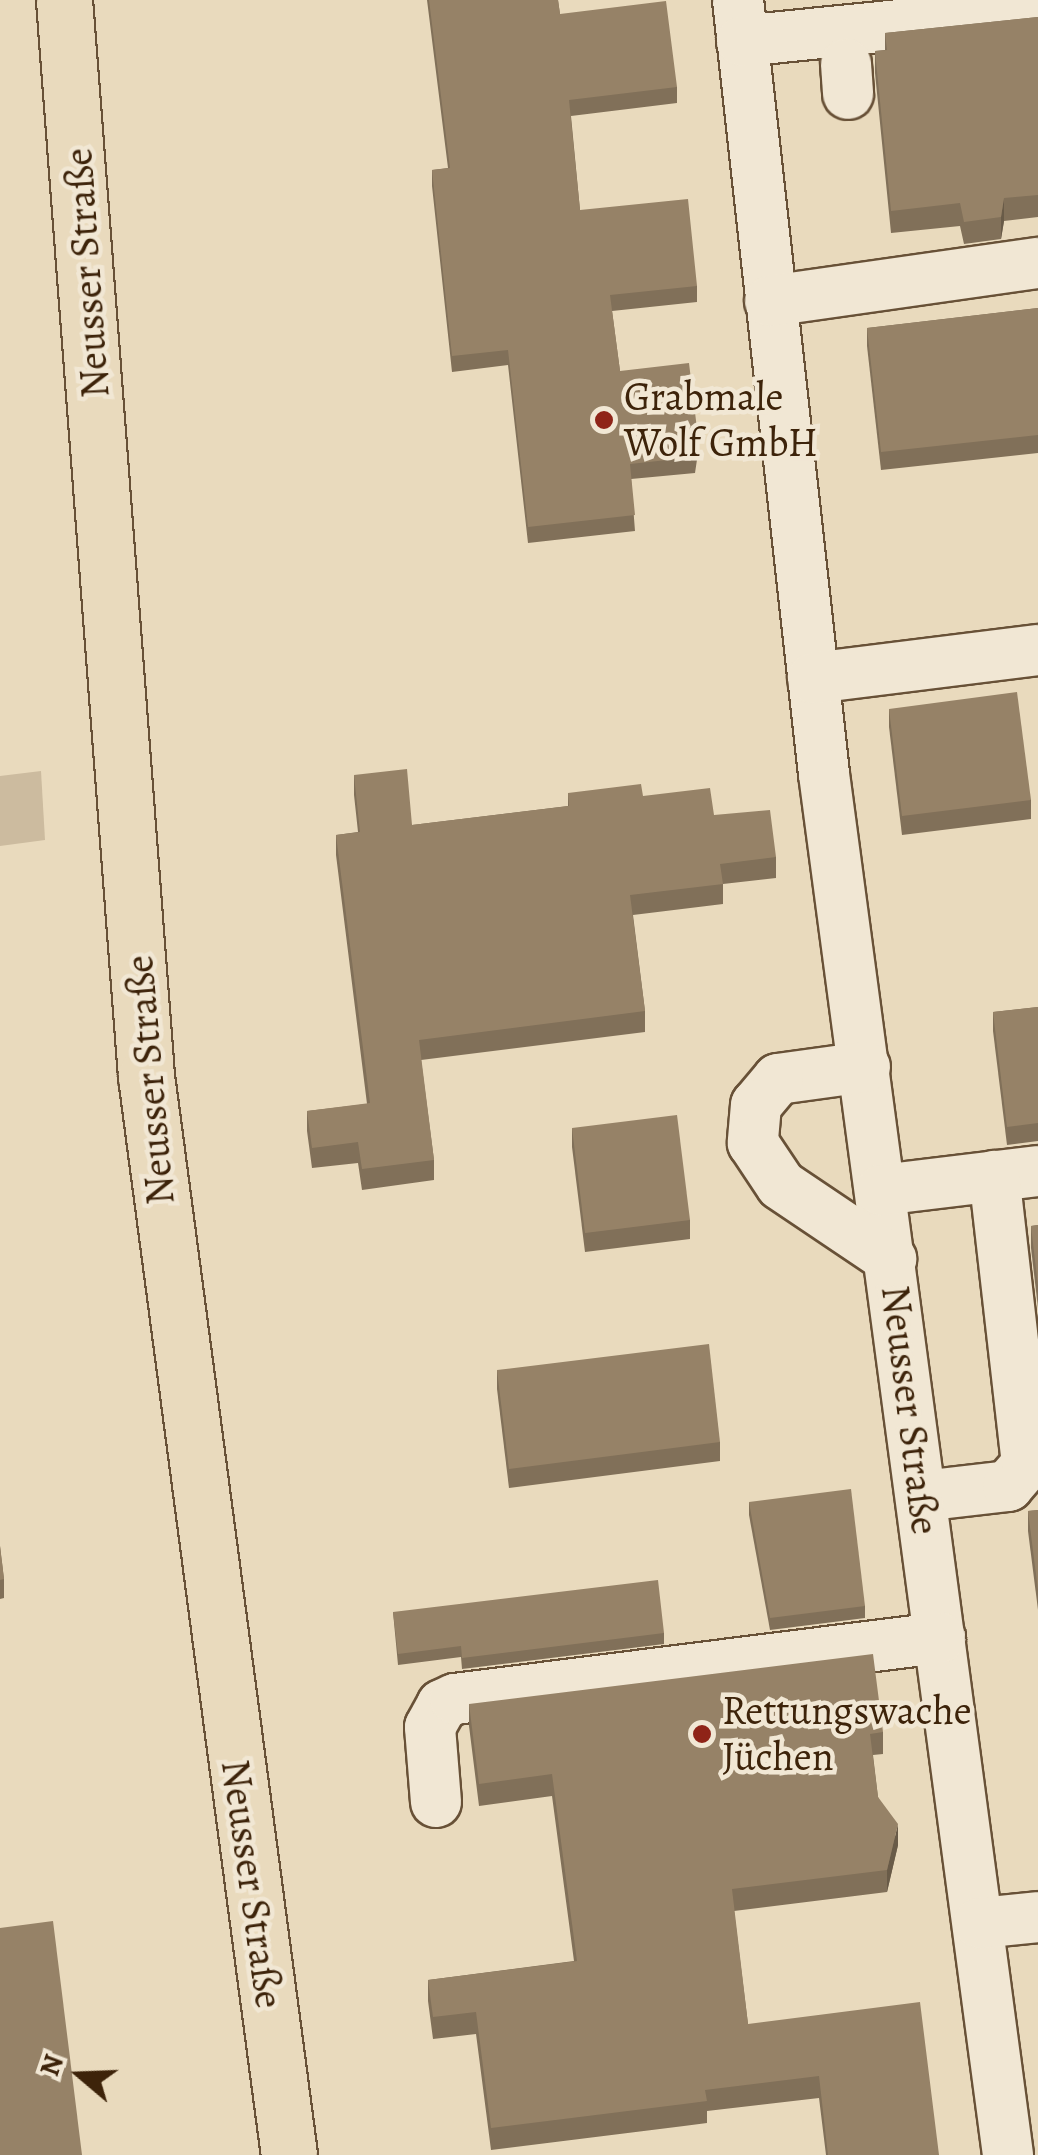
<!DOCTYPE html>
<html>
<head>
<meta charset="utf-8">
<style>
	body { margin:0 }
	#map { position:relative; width:1038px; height:2155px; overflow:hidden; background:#e9dabd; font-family:Alegreya,serif }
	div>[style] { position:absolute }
	.green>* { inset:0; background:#ccbb9f }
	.roads { filter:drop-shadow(2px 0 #685137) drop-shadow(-2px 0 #685137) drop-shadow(0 2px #685137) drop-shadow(0 -2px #685137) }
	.minor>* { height:50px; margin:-25px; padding:0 25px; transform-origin:25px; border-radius:25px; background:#f1e7d4 }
	.major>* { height:55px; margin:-27.5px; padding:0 27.5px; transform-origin:27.5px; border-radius:27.5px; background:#e9dabd }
	.wall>* { inset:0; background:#817059 }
	.shaded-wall>* { inset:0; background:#695b48 }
	.building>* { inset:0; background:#968267 }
	.dots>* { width:28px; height:28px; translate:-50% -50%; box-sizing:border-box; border:5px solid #f1e7d4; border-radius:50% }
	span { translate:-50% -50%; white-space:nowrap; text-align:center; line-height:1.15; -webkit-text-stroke:9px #f1e7d4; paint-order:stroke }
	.street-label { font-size:40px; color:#3d230a }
	.poi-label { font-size:40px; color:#3d230a }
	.left { translate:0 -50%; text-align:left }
	.north { position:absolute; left:30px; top:2025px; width:100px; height:100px; -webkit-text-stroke:8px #f1e7d4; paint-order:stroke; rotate:289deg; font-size:28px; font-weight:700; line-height:40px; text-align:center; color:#3d230a }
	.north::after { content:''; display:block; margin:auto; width:35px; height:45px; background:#3d230a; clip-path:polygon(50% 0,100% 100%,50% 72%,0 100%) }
</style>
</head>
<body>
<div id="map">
	<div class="green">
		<div style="clip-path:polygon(41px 771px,45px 840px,0 846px,0 776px)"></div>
	</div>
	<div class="roads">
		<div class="minor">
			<div style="left:738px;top:0;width:779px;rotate:83.66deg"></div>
			<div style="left:824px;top:774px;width:1393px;rotate:82.41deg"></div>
			<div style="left:742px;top:41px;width:298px;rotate:-5.8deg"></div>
			<div style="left:846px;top:64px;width:30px;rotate:86deg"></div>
			<div style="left:770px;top:301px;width:271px;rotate:-8.1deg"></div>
			<div style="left:813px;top:678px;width:227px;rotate:-7.1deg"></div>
			<div style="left:865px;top:1067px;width:88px;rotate:172.1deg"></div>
			<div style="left:778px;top:1079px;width:34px;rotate:130deg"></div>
			<div style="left:756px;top:1105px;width:38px;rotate:95deg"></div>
			<div style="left:753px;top:1143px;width:50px;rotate:56.3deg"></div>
			<div style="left:781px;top:1185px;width:133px;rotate:33.9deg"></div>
			<div style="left:881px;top:1190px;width:158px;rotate:-6.9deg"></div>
			<div style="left:922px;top:1496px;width:87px;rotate:-6.6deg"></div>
			<div style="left:1008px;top:1486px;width:29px;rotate:-49deg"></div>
			<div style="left:1027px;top:1464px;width:290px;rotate:-96.5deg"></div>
			<div style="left:436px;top:1802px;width:75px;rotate:-94.6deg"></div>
			<div style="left:430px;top:1727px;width:25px;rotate:-61deg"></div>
			<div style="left:442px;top:1705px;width:14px;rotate:-25deg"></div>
			<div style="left:455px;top:1699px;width:489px;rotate:-7.2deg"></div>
			<div style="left:979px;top:1923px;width:59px;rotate:-5.8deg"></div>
		</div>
		<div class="major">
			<div style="left:64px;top:0;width:1079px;rotate:85.64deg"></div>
			<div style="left:146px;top:1076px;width:1088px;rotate:82.45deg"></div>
		</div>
	</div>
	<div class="wall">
		<div style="clip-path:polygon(427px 0,558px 0,560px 14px,677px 87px,677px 103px,571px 116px,580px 210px,697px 286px,697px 302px,612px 311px,620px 371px,698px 453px,695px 473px,631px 479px,635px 531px,528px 543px,508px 365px,452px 372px,432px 186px,432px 170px,448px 168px)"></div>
		<div style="clip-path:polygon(1038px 17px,1038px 217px,1004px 221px,1001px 239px,964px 244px,960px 226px,891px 233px,875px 73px,875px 51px,885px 50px,885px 33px)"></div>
		<div style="clip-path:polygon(1038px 308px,1038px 453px,881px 470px,867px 346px,867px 328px)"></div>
		<div style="clip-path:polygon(889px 709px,1031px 800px,1031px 819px,902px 835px,889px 727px)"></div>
		<div style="clip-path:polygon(354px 775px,412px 825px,568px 806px,568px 793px,643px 796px,714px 815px,776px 857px,776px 878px,723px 884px,723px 904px,633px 915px,645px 1011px,645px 1032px,421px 1060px,434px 1160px,434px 1180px,362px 1190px,358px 1163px,312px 1168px,307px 1131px,307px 1111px,367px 1104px,336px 855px,336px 835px,358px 832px,354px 795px)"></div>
		<div style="clip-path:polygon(1038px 1007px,1038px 1141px,1007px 1145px,993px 1031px,993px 1012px)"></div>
		<div style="clip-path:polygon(572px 1128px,690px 1220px,690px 1239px,585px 1252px,572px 1147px)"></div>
		<div style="clip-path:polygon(1038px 1225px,1038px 1308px,1031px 1248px,1031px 1226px)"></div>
		<div style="clip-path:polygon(497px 1370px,720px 1442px,720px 1461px,509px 1488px,497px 1389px)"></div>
		<div style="clip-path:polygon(749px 1502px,865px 1606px,865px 1618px,770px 1630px,749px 1515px)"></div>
		<div style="clip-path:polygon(1038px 1510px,1038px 1610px,1028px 1531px,1028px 1511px)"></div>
		<div style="clip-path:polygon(0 1546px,4px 1579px,4px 1598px,0 1599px)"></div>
		<div style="clip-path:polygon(393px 1612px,664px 1633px,664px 1644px,462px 1669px,461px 1657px,398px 1665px)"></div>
		<div style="clip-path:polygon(469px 1704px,883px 1732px,883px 1754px,873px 1755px,878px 1797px,898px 1845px,887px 1892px,734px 1911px,748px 2024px,939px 2155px,826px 2155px,819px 2098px,707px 2111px,707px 2123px,491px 2150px,476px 2034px,433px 2039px,428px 2001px,428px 1980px,574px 1961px,552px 1796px,479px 1806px,469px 1726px)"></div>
	</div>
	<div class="shaded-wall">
		<div style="clip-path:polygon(1004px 198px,1004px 221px,1001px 239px,1001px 217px)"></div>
		<div style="clip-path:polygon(898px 1824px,898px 1845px,887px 1892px,887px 1870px)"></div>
	</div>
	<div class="building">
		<div style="clip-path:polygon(429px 0,558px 0,560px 14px,666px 1px,677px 87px,569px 100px,580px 210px,688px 199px,697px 286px,610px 295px,620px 371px,689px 363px,698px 437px,695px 457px,630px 464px,635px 515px,528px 527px,508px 350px,452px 356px,432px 170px,450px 168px)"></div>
		<div style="clip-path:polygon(1038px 17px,1038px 195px,1004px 198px,1001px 217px,964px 222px,960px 203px,891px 211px,875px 51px,887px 50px,885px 33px)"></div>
		<div style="clip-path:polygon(1038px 308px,1038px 435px,881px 452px,867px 328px)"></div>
		<div style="clip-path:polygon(1017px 692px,1031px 800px,902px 816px,889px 709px)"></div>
		<div style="clip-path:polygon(407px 769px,412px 825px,569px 806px,568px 793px,641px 784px,643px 796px,710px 788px,714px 815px,770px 810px,776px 857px,720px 864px,723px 884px,630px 895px,645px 1011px,419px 1040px,434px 1160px,362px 1169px,358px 1142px,312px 1148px,307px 1111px,370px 1103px,336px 835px,360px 832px,354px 775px)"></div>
		<div style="clip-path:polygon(1038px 1007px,1038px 1123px,1007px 1127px,993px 1012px)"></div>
		<div style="clip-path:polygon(677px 1115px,690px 1220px,585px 1233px,572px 1128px)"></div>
		<div style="clip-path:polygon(1038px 1225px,1038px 1286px,1031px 1226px)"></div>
		<div style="clip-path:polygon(709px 1344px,720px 1442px,509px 1469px,497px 1370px)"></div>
		<div style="clip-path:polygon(851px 1489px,865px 1606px,770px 1618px,749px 1502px)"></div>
		<div style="clip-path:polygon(1038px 1510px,1038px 1590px,1028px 1511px)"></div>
		<div style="clip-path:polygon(0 1546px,4px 1579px,0 1580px)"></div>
		<div style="clip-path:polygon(658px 1580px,664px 1633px,462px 1658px,461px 1646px,398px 1654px,393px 1612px)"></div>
		<div style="clip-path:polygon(873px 1654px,883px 1732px,870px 1734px,878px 1797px,898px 1824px,887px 1870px,732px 1889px,748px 2024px,920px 2002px,939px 2155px,828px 2155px,819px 2076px,705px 2090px,707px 2101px,491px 2128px,476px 2012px,433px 2017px,428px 1980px,577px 1961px,552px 1774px,479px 1784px,469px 1704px)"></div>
		<div style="clip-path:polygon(53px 1921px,82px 2155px,0 2155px,0 1928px)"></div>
	</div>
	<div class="dots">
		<div style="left:604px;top:420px;background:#8f2418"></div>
		<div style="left:702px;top:1734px;background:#8f2418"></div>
	</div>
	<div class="street-label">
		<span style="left:87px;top:273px;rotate:-94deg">Neusser Straße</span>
		<span style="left:150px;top:1080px;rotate:-95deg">Neusser Straße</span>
		<span style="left:910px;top:1410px;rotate:83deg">Neusser Straße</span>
		<span style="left:252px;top:1884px;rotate:82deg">Neusser Straße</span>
	</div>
	<div class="poi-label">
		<span class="left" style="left:624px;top:420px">Grabmale<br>Wolf GmbH</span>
		<span class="left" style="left:722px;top:1734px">Rettungswache<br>Jüchen</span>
	</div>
	<div class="north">N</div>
</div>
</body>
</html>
